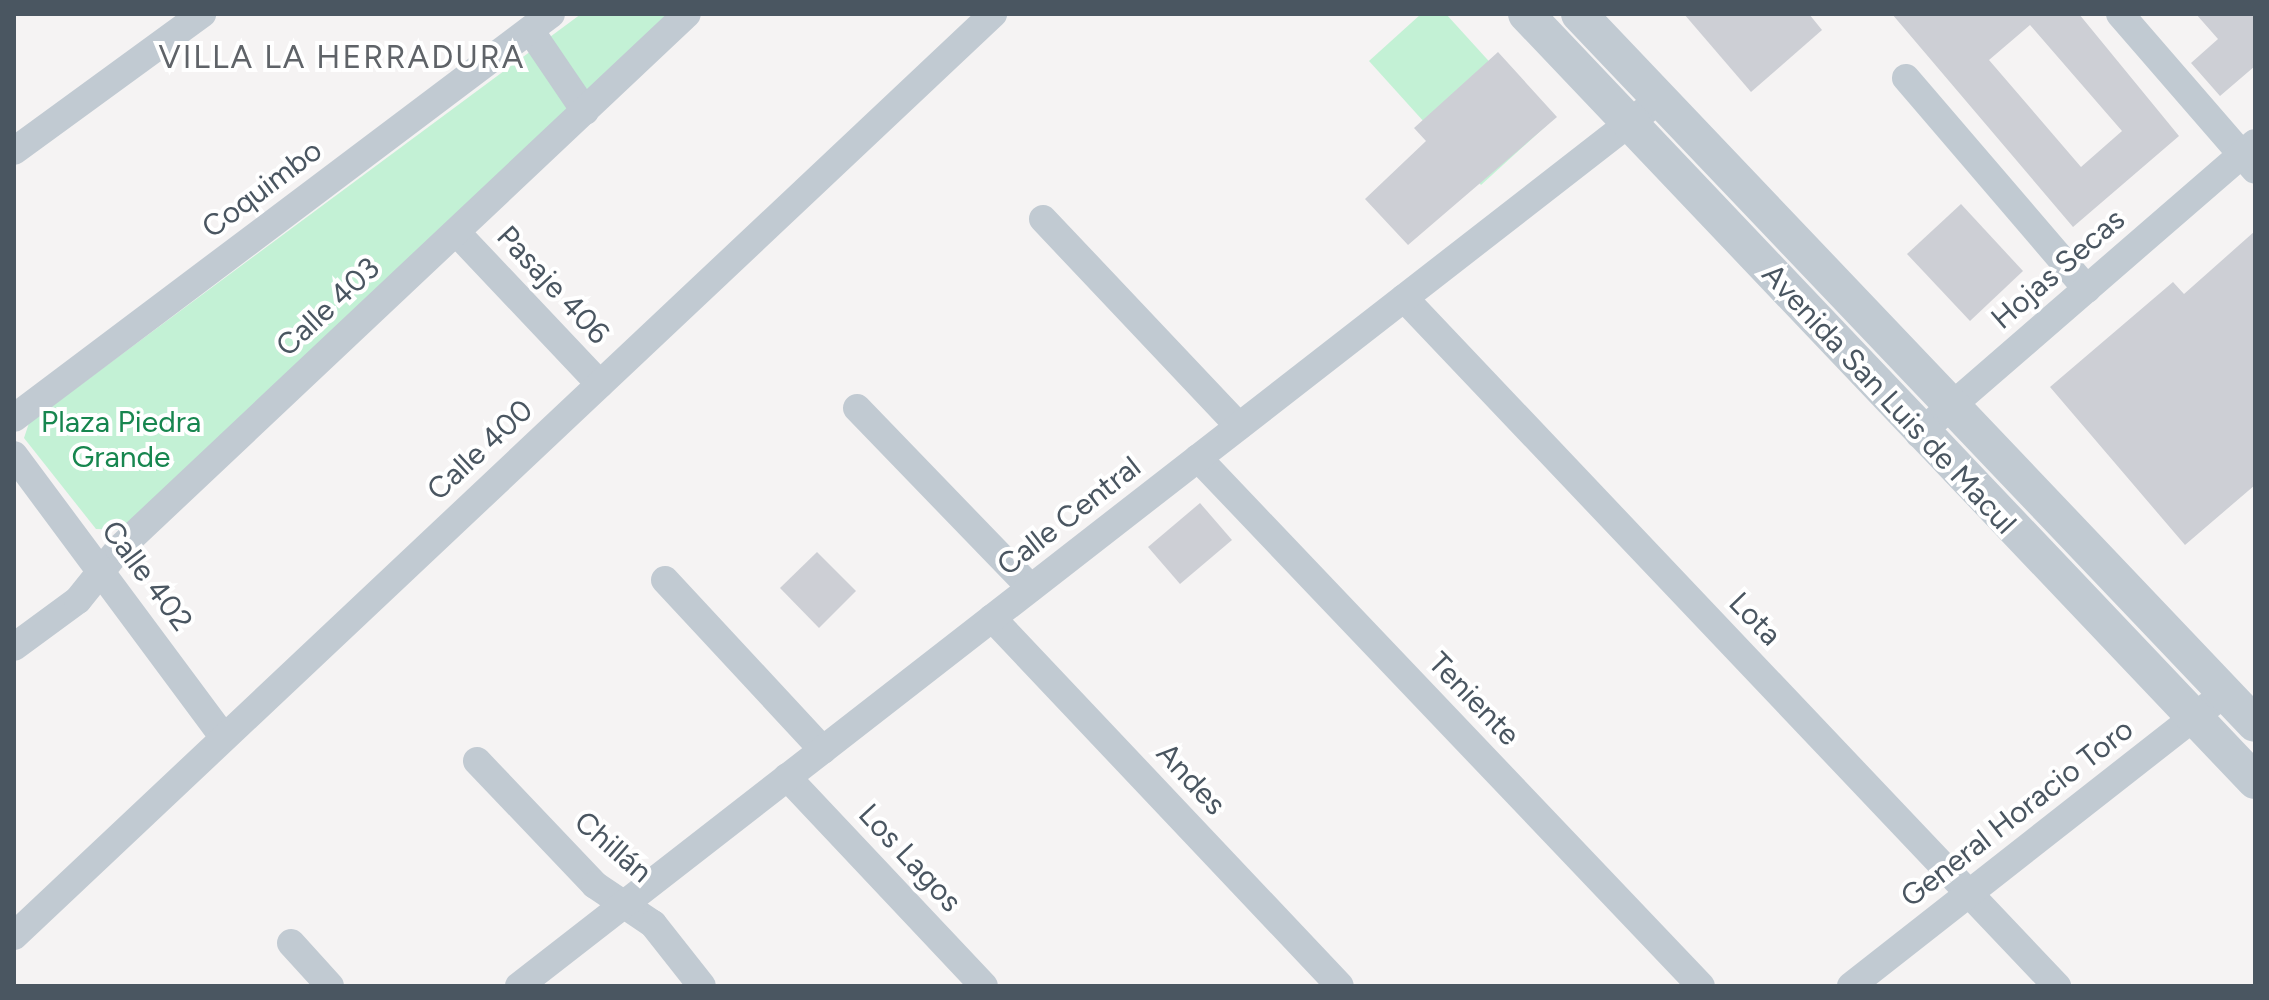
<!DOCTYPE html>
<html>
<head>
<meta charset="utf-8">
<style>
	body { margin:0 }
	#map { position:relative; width:2269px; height:1000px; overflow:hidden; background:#f5f3f3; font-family:Figtree,sans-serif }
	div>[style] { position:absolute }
	.green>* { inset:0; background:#c3f1d5 }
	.building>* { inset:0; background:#cdcfd5 }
	.minor>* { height:28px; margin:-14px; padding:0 14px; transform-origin:14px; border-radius:14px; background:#c1cad2 }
	.tertiary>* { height:36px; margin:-18px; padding:0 18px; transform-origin:18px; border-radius:18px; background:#c1cad2 }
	span { translate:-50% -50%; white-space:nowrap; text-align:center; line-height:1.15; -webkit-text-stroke:8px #fff; paint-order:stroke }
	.street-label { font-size:30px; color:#4a5661 }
	.park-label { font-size:30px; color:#17864f }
	.neighbourhood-label { font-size:32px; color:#5f6368; letter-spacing:2px }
	.frame { position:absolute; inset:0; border:16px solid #4a5661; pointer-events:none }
</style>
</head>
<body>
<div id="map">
	<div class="green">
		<div style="clip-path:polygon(581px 14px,671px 14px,124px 530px,96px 529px,24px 438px,29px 423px)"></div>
		<div style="clip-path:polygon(1421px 14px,1446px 14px,1547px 125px,1481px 185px,1369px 61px)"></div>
	</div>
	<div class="building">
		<div style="clip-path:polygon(1684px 14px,1809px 14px,1822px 30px,1751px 92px)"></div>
		<div style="clip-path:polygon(evenodd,1892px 14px,2079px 14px,2179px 136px,2073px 227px,1892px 14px,2030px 25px,2122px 131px,2081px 167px,1989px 60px,2030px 25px)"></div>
		<div style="clip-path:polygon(2196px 14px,2255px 14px,2255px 66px,2220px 96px,2191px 63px,2218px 39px)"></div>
		<div style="clip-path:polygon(1498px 52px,1557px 117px,1408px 245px,1365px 199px,1426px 141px,1414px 128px)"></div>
		<div style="clip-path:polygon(1961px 204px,2023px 271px,1970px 321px,1907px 254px)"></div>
		<div style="clip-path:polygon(2255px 231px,2255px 485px,2185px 545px,2050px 387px,2173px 282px,2184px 294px)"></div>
		<div style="clip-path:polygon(1200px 503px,1232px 540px,1180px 584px,1148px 547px)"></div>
		<div style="clip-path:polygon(817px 552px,856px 591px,819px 628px,780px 588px)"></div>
	</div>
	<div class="minor">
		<div style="left:2120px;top:14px;width:206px;rotate:49.1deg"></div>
		<div style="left:530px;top:30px;width:98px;rotate:55.8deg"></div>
		<div style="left:1906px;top:78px;width:278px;rotate:49.4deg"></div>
		<div style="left:14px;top:151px;width:233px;rotate:-36.1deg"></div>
		<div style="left:1043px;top:219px;width:285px;rotate:46.6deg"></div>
		<div style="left:457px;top:233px;width:208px;rotate:46.6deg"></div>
		<div style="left:1404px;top:298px;width:949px;rotate:46.5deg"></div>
		<div style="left:857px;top:408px;width:250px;rotate:46deg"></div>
		<div style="left:14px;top:418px;width:672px;rotate:-36.96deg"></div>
		<div style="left:1919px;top:434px;width:444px;rotate:-40.9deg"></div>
		<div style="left:14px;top:455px;width:352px;rotate:53.4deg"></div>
		<div style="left:1198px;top:458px;width:729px;rotate:46.39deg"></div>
		<div style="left:665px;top:580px;width:232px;rotate:47.1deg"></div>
		<div style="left:992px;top:618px;width:506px;rotate:46.6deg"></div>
		<div style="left:14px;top:647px;width:79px;rotate:-36.3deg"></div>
		<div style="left:78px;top:600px;width:65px;rotate:-51.2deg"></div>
		<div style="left:119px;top:549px;width:780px;rotate:-43.29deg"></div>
		<div style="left:477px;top:761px;width:171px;rotate:46.4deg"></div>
		<div style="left:595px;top:885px;width:70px;rotate:33.9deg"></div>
		<div style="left:653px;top:924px;width:79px;rotate:51.7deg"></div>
		<div style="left:787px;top:777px;width:287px;rotate:46.7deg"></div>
		<div style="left:14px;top:936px;width:1345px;rotate:-43.28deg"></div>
		<div style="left:291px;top:943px;width:58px;rotate:47.8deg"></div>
		<div style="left:519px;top:986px;width:1445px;rotate:-37.86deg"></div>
		<div style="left:1851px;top:986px;width:475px;rotate:-38.1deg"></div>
	</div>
	<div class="tertiary">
		<div style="left:1526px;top:14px;width:1058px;rotate:46.46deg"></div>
		<div style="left:1579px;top:14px;width:980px;rotate:46.41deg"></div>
	</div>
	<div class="street-label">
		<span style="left:262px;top:189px;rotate:-37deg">Coquimbo</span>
		<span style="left:2058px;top:269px;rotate:-41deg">Hojas Secas</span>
		<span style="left:553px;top:285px;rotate:47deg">Pasaje 406</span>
		<span style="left:328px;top:307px;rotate:-43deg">Calle 403</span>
		<span style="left:1889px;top:399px;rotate:47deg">Avenida San Luis de Macul</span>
		<span style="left:480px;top:450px;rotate:-43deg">Calle 400</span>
		<span style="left:1069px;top:516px;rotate:-38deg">Calle Central</span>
		<span style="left:147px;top:576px;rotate:53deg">Calle 402</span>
		<span style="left:1755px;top:619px;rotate:46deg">Lota</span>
		<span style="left:1474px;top:699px;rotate:46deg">Teniente</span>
		<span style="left:1191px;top:779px;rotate:47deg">Andes</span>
		<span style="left:2017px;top:813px;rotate:-38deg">General Horacio Toro</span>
		<span style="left:613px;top:847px;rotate:41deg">Chillán</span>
		<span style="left:910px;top:858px;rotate:47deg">Los Lagos</span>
	</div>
	<div class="park-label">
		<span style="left:121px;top:439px">Plaza Piedra<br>Grande</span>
	</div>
	<div class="neighbourhood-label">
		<span style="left:342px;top:57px">VILLA LA HERRADURA</span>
	</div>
	<div class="frame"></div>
</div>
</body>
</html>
